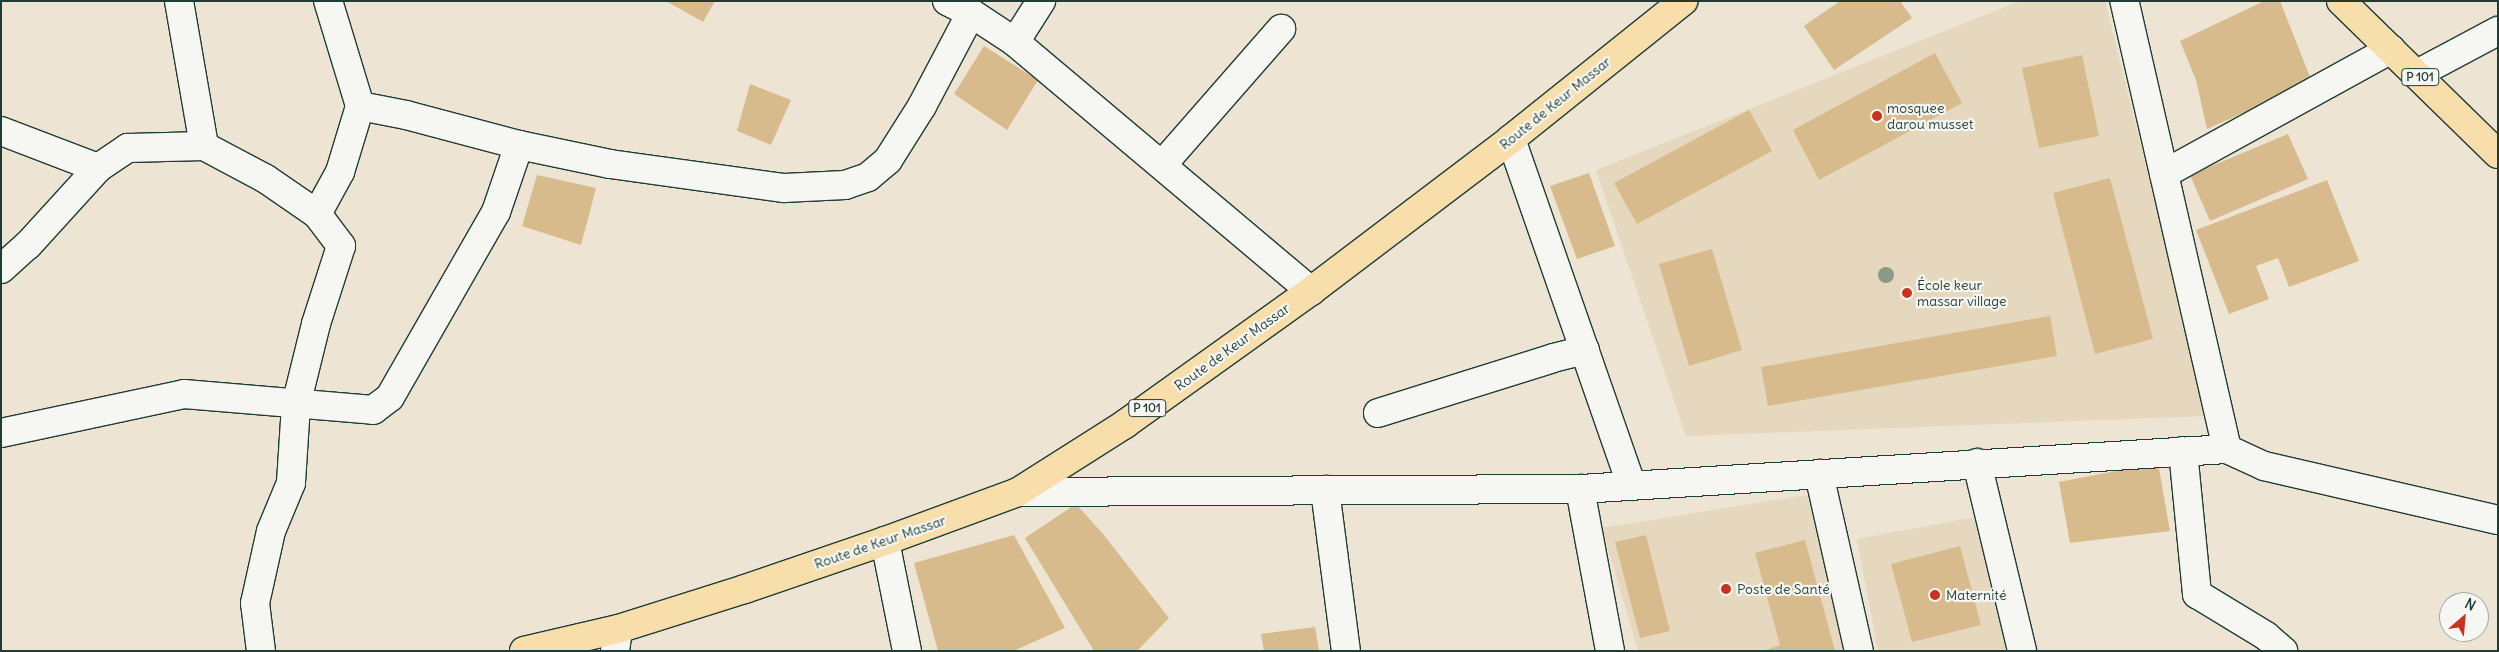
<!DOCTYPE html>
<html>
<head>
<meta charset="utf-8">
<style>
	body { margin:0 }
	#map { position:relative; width:2499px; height:652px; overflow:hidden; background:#ede4d3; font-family:Delius,sans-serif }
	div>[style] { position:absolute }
	.built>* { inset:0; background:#e6d8be }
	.building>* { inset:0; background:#d7bb8c }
	.roads { filter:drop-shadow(1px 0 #1f3d34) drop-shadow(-1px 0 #1f3d34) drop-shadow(0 1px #1f3d34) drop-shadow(0 -1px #1f3d34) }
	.minor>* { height:28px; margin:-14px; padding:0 14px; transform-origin:14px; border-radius:14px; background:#f6f6f2 }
	.major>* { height:28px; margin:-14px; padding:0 14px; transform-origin:14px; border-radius:14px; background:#f8deab }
	.trees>* { width:16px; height:16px; margin:-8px; border-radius:50%; background:#8e9985 }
	.dots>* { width:14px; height:14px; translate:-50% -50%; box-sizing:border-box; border:2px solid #f6f6f2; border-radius:50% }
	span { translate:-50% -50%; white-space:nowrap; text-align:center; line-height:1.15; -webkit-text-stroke:4.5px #f6f6f2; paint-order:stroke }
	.shield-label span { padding:1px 4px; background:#f6f6f2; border:1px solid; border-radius:4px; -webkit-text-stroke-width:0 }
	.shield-label { font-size:12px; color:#1f3d34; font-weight:700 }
	.street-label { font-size:14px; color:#1f3d34 }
	.poi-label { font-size:14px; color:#1f3d34 }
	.left { translate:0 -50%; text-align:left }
	.frame { position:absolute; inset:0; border:2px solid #1f3d34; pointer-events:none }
	.north { position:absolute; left:2439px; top:592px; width:50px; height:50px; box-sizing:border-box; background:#f6f6f2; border:1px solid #a0aca6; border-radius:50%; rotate:27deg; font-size:14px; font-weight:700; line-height:20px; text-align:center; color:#1f3d34 }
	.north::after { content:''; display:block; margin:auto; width:18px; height:22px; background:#c8321e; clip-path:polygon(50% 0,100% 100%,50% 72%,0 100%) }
</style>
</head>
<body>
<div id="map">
	<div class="built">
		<div style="clip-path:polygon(2020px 1px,2105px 1px,2208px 416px,1686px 436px,1596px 170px)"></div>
		<div style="clip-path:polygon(1807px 495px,1850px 651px,1638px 651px,1602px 528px)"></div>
		<div style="clip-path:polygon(1981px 516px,2019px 651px,1878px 651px,1857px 539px)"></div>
	</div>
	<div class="building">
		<div style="clip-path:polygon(666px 1px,715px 1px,703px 22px)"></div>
		<div style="clip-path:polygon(1840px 1px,1900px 1px,1912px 18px,1834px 70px,1804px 26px)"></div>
		<div style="clip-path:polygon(2264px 1px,2280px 1px,2312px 82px,2207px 129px,2196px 80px,2180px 41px)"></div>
		<div style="clip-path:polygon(984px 46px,1038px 80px,1007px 130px,954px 94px)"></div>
		<div style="clip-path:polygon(1935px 53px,1962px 103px,1819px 180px,1793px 130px)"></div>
		<div style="clip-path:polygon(2082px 55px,2099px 136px,2039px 148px,2022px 68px)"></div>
		<div style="clip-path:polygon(750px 84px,791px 100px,771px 145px,737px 131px)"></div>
		<div style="clip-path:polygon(1749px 110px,1772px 151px,1637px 224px,1614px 183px)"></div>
		<div style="clip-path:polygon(2288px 134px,2308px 179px,2210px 221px,2190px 175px)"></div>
		<div style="clip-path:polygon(1589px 173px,1615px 246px,1577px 259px,1550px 186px)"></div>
		<div style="clip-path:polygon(537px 175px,596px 188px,581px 245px,522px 226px)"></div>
		<div style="clip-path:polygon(2110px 178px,2153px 339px,2095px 354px,2053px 193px)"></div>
		<div style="clip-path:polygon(2327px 180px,2359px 261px,2289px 287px,2278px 258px,2256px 266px,2269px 299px,2229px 314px,2196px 230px)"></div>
		<div style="clip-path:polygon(1712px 249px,1742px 350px,1689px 366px,1659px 264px)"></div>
		<div style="clip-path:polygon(2050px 316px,2057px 356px,1768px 406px,1761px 367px)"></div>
		<div style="clip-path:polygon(2158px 463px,2170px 531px,2070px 543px,2059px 482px)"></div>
		<div style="clip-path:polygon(1076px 504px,1103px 534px,1169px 618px,1137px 651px,1094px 651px,1025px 538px)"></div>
		<div style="clip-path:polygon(1014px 535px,1065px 628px,1013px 651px,938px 651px,914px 563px)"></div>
		<div style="clip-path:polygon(1646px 535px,1670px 631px,1640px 638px,1615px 542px)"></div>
		<div style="clip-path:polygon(1805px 540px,1835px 651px,1763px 651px,1780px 645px,1755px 553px)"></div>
		<div style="clip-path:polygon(1960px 546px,1981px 625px,1912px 642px,1891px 564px)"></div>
		<div style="clip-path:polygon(1315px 627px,1319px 651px,1264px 651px,1261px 634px)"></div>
	</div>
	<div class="roads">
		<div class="minor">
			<div style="left:179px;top:1px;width:147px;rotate:80.2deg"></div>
			<div style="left:947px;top:1px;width:27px;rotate:27deg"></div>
			<div style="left:971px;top:13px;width:53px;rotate:33.4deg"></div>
			<div style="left:1015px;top:42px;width:387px;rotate:40.1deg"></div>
			<div style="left:1015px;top:42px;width:49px;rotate:-57.6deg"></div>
			<div style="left:2417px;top:74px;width:92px;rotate:-28deg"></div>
			<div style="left:360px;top:106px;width:47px;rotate:11.1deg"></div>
			<div style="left:406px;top:115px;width:117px;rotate:14.9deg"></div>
			<div style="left:519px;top:145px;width:93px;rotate:11.8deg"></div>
			<div style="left:610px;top:164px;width:176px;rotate:7.9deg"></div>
			<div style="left:784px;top:188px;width:61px;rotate:-2.8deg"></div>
			<div style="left:845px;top:185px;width:24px;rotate:-19deg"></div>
			<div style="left:868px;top:177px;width:26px;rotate:-40deg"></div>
			<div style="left:888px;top:160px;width:64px;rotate:-57.8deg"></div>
			<div style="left:922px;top:106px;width:105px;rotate:-62.2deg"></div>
			<div style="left:1px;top:131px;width:104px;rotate:20.9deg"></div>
			<div style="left:1511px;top:139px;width:367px;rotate:70.8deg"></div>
			<div style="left:1162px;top:165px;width:181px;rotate:-48.8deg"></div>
			<div style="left:2164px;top:174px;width:259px;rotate:-28.8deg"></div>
			<div style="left:317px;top:214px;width:48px;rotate:-61.3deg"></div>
			<div style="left:340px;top:172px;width:69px;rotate:-73.1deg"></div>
			<div style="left:360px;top:106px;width:110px;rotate:-106.9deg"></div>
			<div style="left:1px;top:269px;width:36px;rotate:-42deg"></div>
			<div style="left:28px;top:245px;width:104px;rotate:-47.7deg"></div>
			<div style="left:98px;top:168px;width:36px;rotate:-34deg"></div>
			<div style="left:128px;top:148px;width:76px;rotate:-1.5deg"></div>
			<div style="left:204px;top:146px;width:70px;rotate:28deg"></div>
			<div style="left:266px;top:179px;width:62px;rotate:34.5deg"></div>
			<div style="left:317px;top:214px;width:40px;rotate:53deg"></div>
			<div style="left:341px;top:246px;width:82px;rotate:107.8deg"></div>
			<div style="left:316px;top:324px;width:83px;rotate:103.9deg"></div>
			<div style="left:296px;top:405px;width:78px;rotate:93.7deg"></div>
			<div style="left:291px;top:483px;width:52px;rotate:112.6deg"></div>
			<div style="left:271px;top:531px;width:74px;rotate:102.5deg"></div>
			<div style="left:255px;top:603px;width:48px;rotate:82.9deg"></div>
			<div style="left:1378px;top:413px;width:183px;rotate:-17.4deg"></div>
			<div style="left:1553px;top:358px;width:33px;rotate:-14deg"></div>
			<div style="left:1px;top:433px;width:187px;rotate:-12deg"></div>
			<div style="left:184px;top:394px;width:190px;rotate:4.8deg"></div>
			<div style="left:373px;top:410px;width:21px;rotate:-37deg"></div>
			<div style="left:390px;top:397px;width:213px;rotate:-60.2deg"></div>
			<div style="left:496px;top:212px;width:71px;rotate:-71.1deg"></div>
			<div style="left:2227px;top:449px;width:41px;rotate:24.7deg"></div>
			<div style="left:2264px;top:466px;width:240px;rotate:13deg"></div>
			<div style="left:2183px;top:451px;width:144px;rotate:84.4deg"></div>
			<div style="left:2197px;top:594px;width:81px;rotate:31.3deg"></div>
			<div style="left:2266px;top:636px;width:23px;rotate:41deg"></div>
			<div style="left:1977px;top:463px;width:193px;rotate:76.5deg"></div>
			<div style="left:1819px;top:474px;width:181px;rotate:77.3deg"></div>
			<div style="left:1580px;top:489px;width:165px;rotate:79.5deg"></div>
			<div style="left:1325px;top:490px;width:162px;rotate:82.6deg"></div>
			<div style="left:1018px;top:492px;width:562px;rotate:-0.31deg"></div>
			<div style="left:1580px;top:489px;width:648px;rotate:-3.54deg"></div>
			<div style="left:2227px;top:449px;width:460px;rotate:-102.9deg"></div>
			<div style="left:885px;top:541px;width:112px;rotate:78.7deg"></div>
			<div style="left:615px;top:651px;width:22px;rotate:-82deg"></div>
		</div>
		<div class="major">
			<div style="left:2341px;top:1px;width:219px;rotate:44.3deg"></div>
			<div style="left:524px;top:651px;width:97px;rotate:-13.2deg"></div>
			<div style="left:618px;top:629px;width:133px;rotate:-17.5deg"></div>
			<div style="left:745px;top:589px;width:148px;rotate:-18.9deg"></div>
			<div style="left:885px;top:541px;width:142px;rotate:-20.2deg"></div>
			<div style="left:1018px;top:492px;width:127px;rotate:-32.4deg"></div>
			<div style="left:1125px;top:424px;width:229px;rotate:-35.6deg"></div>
			<div style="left:1311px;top:291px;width:251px;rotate:-37.2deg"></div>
			<div style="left:1511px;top:139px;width:221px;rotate:-38.7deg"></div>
		</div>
	</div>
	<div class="trees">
		<div style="left:1886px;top:275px"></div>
	</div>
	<div class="dots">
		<div style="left:1877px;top:116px;background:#c8321e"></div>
		<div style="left:1907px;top:293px;background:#c8321e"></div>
		<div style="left:1726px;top:589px;background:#c8321e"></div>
		<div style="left:1935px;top:595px;background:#c8321e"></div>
	</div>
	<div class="shield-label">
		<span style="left:2420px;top:77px">P 101</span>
		<span style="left:1147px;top:408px">P 101</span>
	</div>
	<div class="street-label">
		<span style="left:1555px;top:103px;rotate:-39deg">Route de Keur Massar</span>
		<span style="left:1232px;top:347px;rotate:-36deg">Route de Keur Massar</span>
		<span style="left:880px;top:542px;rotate:-19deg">Route de Keur Massar</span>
	</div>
	<div class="poi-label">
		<span class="left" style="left:1887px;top:116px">mosquee<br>darou musset</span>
		<span class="left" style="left:1917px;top:293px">École keur<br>massar village</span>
		<span class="left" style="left:1737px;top:589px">Poste de Santé</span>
		<span class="left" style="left:1946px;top:595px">Maternité</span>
	</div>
	<div class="frame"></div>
	<div class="north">N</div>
</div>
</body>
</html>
